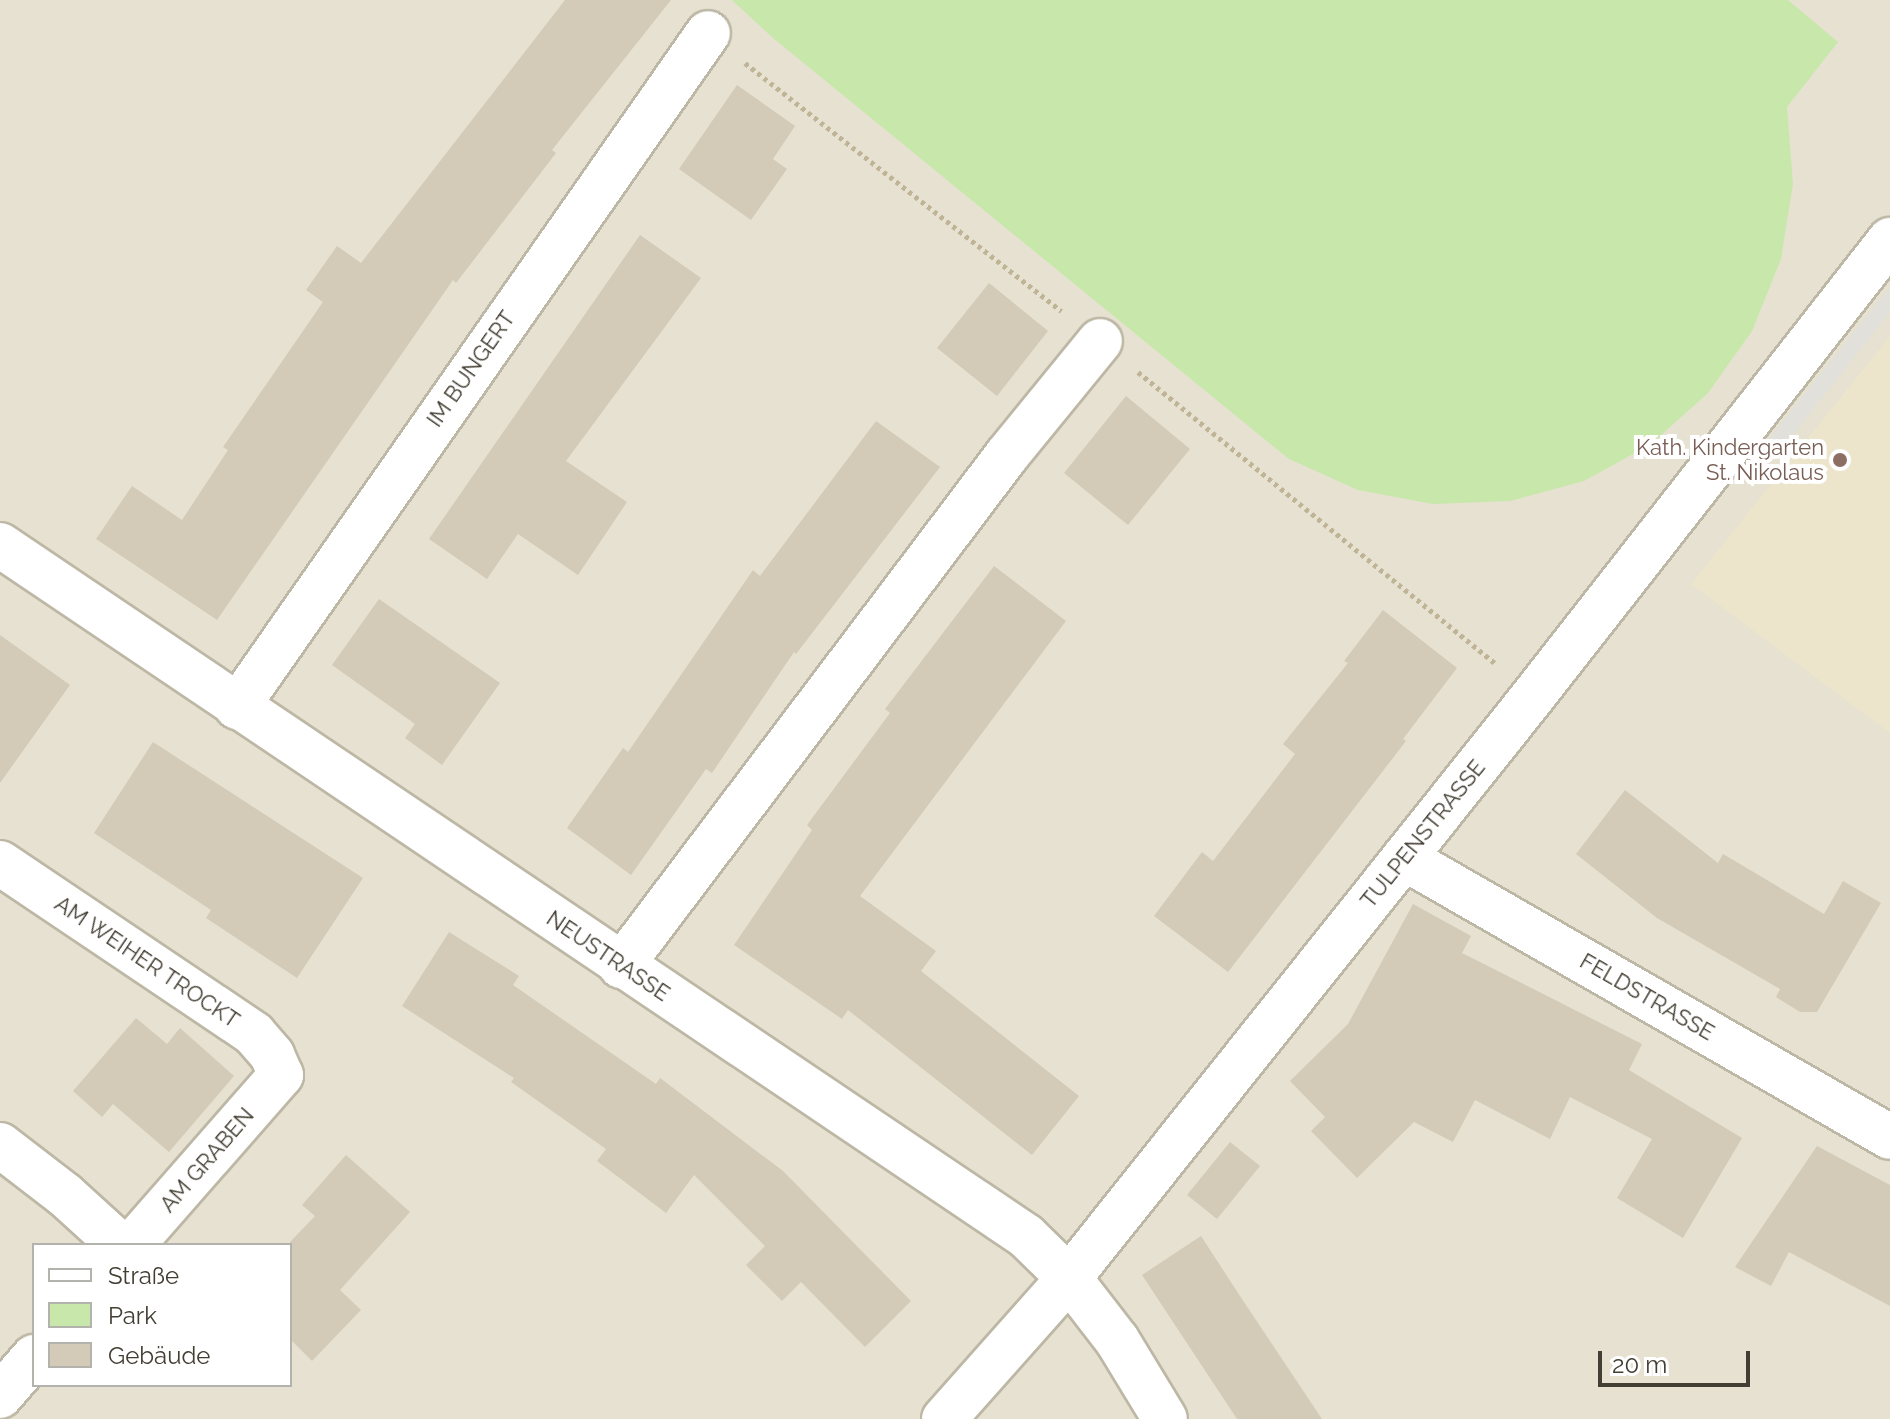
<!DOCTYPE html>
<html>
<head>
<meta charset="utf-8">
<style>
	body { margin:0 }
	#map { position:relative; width:1890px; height:1419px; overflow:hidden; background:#f2eee3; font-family:Raleway,sans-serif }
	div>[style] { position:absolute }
	.residential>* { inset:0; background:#e6e1d0 }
	.education>* { inset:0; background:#ece5cc }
	.green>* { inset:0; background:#c7e8aa }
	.parking>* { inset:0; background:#e2e0db }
	.building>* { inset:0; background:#d3cbb8 }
	.path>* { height:5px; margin-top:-2.5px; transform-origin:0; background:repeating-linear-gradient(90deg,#bfb496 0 4px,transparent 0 8px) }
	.roads { filter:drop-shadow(2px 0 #bdb7a5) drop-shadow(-2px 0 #bdb7a5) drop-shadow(0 2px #bdb7a5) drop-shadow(0 -2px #bdb7a5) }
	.minor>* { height:44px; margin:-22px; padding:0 22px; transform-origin:22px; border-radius:22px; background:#fff }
	.dots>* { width:22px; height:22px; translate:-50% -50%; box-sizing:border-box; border:4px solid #fff; border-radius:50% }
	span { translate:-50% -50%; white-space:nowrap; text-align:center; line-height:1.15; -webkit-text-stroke:8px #fff; paint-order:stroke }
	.street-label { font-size:22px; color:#433e33 }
	.education-label { font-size:22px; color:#785e54 }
	.right { translate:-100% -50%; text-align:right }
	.legend { position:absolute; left:32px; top:1243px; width:260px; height:144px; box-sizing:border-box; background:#fff; border:2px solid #b4b2ad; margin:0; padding:10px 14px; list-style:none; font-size:24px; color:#433e33 }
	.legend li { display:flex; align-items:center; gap:16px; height:40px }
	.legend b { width:40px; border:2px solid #b4b2ad }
	.scale { position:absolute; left:1598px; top:1351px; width:152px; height:36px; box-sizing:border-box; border:4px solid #433e33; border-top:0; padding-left:10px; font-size:24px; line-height:28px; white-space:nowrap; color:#433e33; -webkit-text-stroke:6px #fff; paint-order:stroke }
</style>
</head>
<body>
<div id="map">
	<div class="residential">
		<div style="clip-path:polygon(evenodd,0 0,1890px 0,1890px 1419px,0 1419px,0 0,34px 1245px,290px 1245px,290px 1385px,34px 1385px,34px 1245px)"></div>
	</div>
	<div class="education">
		<div style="clip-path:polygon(1890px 336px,1890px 733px,1691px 584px)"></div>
	</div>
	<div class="green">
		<div style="clip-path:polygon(732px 0,1788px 0,1838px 42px,1787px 107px,1793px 184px,1781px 259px,1752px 331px,1708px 393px,1651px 444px,1584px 481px,1510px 501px,1433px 504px,1358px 490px,1289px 459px,773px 38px)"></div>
	</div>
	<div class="parking">
		<div style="clip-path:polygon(1890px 287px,1890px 312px,1777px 455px,1762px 447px)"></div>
	</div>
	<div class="building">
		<div style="clip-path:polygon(565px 0,671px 0,552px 150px,556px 153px,456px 283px,453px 280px,217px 620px,96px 539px,132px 486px,182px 520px,228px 450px,223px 447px,323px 302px,306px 290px,337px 246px,361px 263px)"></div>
		<div style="clip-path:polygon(737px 85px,795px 126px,773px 159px,787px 169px,751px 220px,679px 169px)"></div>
		<div style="clip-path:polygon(640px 235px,701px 278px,566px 461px,627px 502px,578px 575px,518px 534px,487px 579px,429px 539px)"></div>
		<div style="clip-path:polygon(989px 283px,1048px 331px,997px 396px,937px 348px)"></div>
		<div style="clip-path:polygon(1126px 396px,1190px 449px,1128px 525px,1064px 473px)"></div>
		<div style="clip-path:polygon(876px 421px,940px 467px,796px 654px,794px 652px,712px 773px,706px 769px,631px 875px,567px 828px,623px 748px,628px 752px,753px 570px,760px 576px)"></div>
		<div style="clip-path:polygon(994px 566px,1066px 621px,860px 896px,936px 951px,921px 971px,1079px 1096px,1032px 1155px,848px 1010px,842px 1019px,734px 945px,812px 830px,807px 825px,890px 713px,885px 709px)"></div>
		<div style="clip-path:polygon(379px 599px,500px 683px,442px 765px,405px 738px,415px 724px,332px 665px)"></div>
		<div style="clip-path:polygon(1383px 610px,1457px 668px,1403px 739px,1406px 741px,1228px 972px,1154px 916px,1202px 852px,1213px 861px,1295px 754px,1283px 744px,1348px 663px,1344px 661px)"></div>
		<div style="clip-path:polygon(0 635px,70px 685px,0 783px)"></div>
		<div style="clip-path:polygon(153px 742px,363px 878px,297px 978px,206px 918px,211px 910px,94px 833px)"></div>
		<div style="clip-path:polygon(1625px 790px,1718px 863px,1723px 854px,1824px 914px,1843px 881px,1881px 903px,1817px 1012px,1800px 1012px,1776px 997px,1780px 989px,1657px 918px,1576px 854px)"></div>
		<div style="clip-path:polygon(1413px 904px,1471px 936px,1462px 953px,1642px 1044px,1629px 1070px,1742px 1138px,1683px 1238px,1617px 1198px,1652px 1139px,1570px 1097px,1550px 1139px,1475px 1100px,1453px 1142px,1414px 1122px,1357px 1178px,1311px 1131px,1325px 1117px,1290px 1081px,1348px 1024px)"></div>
		<div style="clip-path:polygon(449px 932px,519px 976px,513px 985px,656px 1084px,660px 1078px,783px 1171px,911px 1301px,865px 1347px,801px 1282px,782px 1301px,746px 1265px,765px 1246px,694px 1175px,666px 1213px,597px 1161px,606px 1149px,511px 1082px,514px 1078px,402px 1006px)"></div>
		<div style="clip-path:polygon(136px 1018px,167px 1044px,180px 1028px,234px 1076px,169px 1152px,113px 1104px,102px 1117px,73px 1091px)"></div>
		<div style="clip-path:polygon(1230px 1142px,1260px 1166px,1217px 1219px,1187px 1195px)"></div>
		<div style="clip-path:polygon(1817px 1146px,1890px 1185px,1890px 1306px,1789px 1252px,1771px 1286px,1735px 1267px)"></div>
		<div style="clip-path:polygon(346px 1155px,410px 1212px,340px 1290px,361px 1310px,312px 1361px,290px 1339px,290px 1242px,315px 1216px,302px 1205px)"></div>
		<div style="clip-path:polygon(1201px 1236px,1240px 1296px,1322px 1419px,1237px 1419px,1142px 1275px)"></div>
	</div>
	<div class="path">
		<div style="left:745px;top:63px;width:402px;rotate:38.1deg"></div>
		<div style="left:1138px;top:372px;width:462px;rotate:39.2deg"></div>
	</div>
	<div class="roads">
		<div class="minor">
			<div style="left:0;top:545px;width:1237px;rotate:33.96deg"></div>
			<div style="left:1026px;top:1236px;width:60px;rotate:44.3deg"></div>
			<div style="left:1069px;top:1278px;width:78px;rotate:52.3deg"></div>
			<div style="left:1117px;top:1340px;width:92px;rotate:58.7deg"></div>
			<div style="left:237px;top:707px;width:822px;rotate:-55.05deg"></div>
			<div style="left:1404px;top:858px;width:560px;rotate:29.86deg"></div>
			<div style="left:0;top:863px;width:306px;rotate:33.9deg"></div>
			<div style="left:254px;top:1034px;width:28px;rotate:49deg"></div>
			<div style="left:272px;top:1055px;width:22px;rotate:66deg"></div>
			<div style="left:281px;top:1075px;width:226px;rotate:131.2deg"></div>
			<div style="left:621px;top:966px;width:640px;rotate:-52.93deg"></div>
			<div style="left:1007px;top:455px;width:147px;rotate:-50.8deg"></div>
			<div style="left:0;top:1145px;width:82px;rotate:37.6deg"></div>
			<div style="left:65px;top:1195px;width:74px;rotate:42.3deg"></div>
			<div style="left:0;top:1396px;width:52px;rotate:-48.9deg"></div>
			<div style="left:944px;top:1419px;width:188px;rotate:-48.4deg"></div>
			<div style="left:1069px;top:1278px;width:746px;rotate:-51.42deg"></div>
			<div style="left:1534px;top:695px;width:578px;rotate:-51.96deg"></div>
		</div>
	</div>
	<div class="dots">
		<div style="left:1840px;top:460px;background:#8d6e63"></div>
	</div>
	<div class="street-label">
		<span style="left:471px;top:369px;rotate:-55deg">IM BUNGERT</span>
		<span style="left:1423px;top:834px;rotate:-51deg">TULPENSTRASSE</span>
		<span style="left:608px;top:956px;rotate:34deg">NEUSTRASSE</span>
		<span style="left:147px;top:962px;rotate:34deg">AM WEIHER TROCKT</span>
		<span style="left:1647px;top:997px;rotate:30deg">FELDSTRASSE</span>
		<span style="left:207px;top:1160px;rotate:-49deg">AM GRABEN</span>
	</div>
	<div class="education-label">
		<span class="right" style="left:1824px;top:460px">Kath. Kindergarten<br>St. Nikolaus</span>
	</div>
	<ul class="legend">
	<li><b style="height:10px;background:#fff"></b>Straße</li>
	<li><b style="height:22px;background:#c7e8aa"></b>Park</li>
	<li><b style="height:22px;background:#d3cbb8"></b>Gebäude</li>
	</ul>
	<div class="scale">20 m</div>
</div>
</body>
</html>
